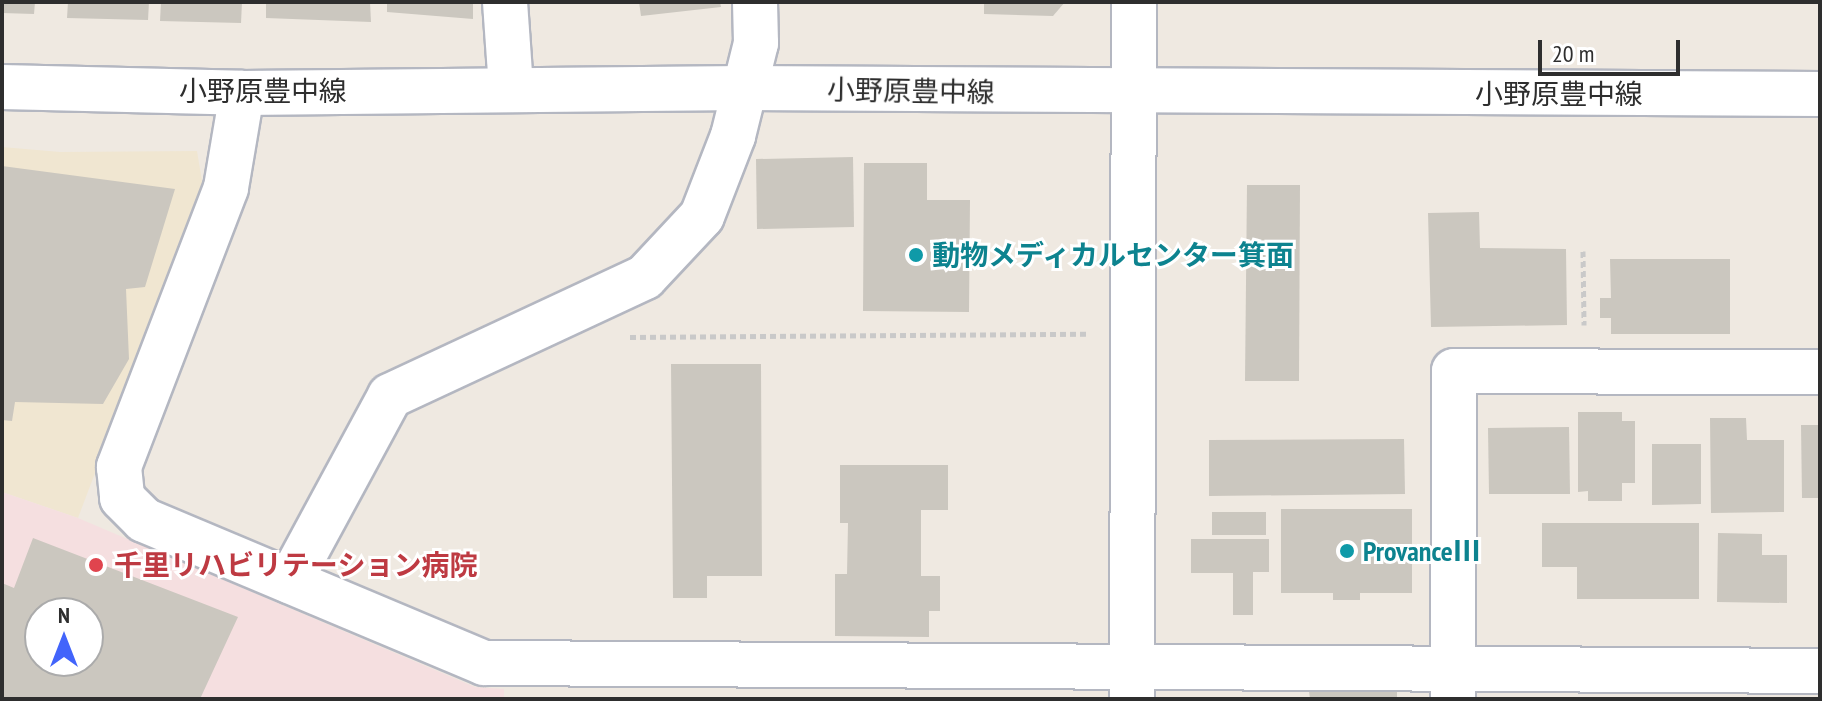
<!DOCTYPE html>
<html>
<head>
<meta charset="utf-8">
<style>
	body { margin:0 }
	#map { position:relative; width:1822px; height:701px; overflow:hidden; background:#efe9e1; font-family:"PT Sans Narrow","Noto Sans JP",sans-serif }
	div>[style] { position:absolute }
	.education>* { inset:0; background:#f0e6d1 }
	.medical>* { inset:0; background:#f5dfe0 }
	.building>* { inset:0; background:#cbc7bf }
	.path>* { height:5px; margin-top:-2.5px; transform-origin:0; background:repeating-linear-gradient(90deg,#c9c9c9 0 6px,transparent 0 10px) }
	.roads { filter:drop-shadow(2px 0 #b4b7c1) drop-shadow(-2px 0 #b4b7c1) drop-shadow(0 2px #b4b7c1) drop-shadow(0 -2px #b4b7c1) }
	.minor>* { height:44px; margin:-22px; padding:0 22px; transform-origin:22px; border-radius:22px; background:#fff }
	.dots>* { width:22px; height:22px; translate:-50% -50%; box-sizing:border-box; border:4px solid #fff; border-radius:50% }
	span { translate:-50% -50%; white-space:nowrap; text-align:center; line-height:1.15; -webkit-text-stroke:6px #fff; paint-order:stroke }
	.street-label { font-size:28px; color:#2e2e2e }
	.culture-label { font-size:28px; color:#0d838f; font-weight:700 }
	.left { translate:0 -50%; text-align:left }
	.health-label { font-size:28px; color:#be3a42; font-weight:700 }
	.frame { position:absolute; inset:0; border:4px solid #2e2e2e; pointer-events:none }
	.north { position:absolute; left:24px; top:597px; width:80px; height:80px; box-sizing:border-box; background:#fff; border:2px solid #ababab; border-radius:50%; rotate:0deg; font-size:22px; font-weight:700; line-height:32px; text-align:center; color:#2e2e2e }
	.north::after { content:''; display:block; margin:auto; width:28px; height:36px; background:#4264fb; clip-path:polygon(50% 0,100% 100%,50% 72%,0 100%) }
	.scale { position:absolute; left:1538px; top:40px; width:142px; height:36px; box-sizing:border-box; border:4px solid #2e2e2e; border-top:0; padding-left:10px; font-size:24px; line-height:28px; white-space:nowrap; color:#2e2e2e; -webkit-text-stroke:6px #fff; paint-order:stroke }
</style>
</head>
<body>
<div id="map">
	<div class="education">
		<div style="clip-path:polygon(2px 147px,60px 152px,197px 151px,203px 187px,78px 518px,2px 492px)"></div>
	</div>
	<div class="medical">
		<div style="clip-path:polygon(evenodd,2px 492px,78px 518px,475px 687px,504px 689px,504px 699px,2px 699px,2px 492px,40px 613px,88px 613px,88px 661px,40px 661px,40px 613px)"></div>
	</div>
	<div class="building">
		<div style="clip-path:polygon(2px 2px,35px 2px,34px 14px,2px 13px)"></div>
		<div style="clip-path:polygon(68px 2px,149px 2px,148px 20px,67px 18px)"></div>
		<div style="clip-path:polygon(161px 2px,242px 2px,241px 23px,160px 21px)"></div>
		<div style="clip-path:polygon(266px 2px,370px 2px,371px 22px,266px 18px)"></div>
		<div style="clip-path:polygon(387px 2px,473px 2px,473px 19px,387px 12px)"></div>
		<div style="clip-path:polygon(639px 2px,720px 2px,721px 7px,641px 16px)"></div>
		<div style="clip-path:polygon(984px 2px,1065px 2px,1053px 16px,984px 14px)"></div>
		<div style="clip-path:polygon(853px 157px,854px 227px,757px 229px,756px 159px)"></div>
		<div style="clip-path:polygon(864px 163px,927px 163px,927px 200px,970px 200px,969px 312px,863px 311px)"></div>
		<div style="clip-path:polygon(2px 166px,175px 189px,145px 287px,126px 289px,129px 359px,103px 404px,15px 402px,12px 421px,2px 420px)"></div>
		<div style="clip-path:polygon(1247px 185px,1300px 185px,1299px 381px,1245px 381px)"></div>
		<div style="clip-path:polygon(1479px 212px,1480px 248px,1566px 249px,1567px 325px,1431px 327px,1428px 213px)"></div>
		<div style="clip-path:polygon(1610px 259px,1730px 259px,1730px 334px,1611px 334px,1611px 318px,1600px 318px,1600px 298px,1611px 298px)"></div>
		<div style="clip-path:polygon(671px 364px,761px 364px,762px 576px,707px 576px,707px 598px,673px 598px)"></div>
		<div style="clip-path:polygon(1578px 412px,1622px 412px,1622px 421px,1635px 421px,1635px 483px,1622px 483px,1622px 501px,1588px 501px,1588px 491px,1578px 492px)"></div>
		<div style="clip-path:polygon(1710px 418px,1746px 418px,1747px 440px,1784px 440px,1784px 512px,1711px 513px)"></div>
		<div style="clip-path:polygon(1801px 425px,1820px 425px,1820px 498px,1802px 498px)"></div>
		<div style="clip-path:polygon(1569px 427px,1570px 494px,1489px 494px,1488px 428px)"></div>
		<div style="clip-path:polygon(1404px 439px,1405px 494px,1209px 496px,1209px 440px)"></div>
		<div style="clip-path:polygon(1652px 444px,1701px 444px,1701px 504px,1652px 505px)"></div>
		<div style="clip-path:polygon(840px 465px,948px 465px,948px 510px,921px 510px,921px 576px,940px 576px,940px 611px,929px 611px,929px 637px,835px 636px,835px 574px,847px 574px,848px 523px,840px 523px)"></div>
		<div style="clip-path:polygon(1281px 509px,1412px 509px,1412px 593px,1360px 593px,1360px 600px,1333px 600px,1333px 593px,1281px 593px)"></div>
		<div style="clip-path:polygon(1212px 512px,1266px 512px,1266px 535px,1212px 535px)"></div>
		<div style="clip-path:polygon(1542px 523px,1699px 523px,1699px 599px,1577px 599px,1577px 567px,1542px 567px)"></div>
		<div style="clip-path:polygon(1718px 533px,1762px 534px,1762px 555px,1787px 555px,1787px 603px,1717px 602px)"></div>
		<div style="clip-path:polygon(evenodd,33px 538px,238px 617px,200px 699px,2px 699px,2px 583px,14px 588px,33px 538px,40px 613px,88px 613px,88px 661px,40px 661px,40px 613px)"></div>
		<div style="clip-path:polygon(1191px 539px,1269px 539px,1269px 572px,1253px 572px,1253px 615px,1233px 615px,1233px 573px,1191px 573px)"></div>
		<div style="clip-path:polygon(1397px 690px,1397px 699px,1310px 699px,1309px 691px)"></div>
	</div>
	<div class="path">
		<div style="left:1583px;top:251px;width:74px;rotate:89.2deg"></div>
		<div style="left:630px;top:337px;width:458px;rotate:-0.4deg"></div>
	</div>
	<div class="roads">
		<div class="minor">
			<div style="left:505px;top:2px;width:86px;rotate:86deg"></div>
			<div style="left:2px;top:87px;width:240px;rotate:1.4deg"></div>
			<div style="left:242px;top:93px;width:502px;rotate:-0.57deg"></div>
			<div style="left:744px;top:88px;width:1076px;rotate:0.32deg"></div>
			<div style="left:242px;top:93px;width:96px;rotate:99.6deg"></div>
			<div style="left:226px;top:188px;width:299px;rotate:111deg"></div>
			<div style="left:119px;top:467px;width:31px;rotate:84deg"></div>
			<div style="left:122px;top:498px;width:31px;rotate:45deg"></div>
			<div style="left:144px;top:520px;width:369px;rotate:22.8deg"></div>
			<div style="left:484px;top:663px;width:1336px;rotate:0.34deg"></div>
			<div style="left:290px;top:581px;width:210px;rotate:-61.6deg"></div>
			<div style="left:390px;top:396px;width:281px;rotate:-25deg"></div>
			<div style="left:645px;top:277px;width:83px;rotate:-46.9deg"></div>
			<div style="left:702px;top:216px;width:86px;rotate:-68.8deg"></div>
			<div style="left:733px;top:136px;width:96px;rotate:-76.1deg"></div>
			<div style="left:756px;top:43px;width:41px;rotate:-91.4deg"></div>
			<div style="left:1132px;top:699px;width:697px;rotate:-89.84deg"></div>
			<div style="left:1453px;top:699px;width:328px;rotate:-89.8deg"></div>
			<div style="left:1454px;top:371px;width:366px;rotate:0.2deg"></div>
		</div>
	</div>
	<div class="dots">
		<div style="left:916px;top:255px;background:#0f9aa8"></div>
		<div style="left:1347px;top:551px;background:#0f9aa8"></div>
		<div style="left:96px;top:565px;background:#e0444e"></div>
	</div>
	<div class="street-label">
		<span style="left:263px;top:91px">小野原豊中線</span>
		<span style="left:911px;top:91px;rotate:1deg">小野原豊中線</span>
		<span style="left:1559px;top:94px">小野原豊中線</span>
	</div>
	<div class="culture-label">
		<span class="left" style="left:932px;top:255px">動物メディカルセンター箕面</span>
		<span class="left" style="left:1363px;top:551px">ProvanceⅢ</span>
	</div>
	<div class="health-label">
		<span class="left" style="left:114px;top:565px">千里リハビリテーション病院</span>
	</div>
	<div class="frame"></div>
	<div class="north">N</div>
	<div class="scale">20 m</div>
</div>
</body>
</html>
